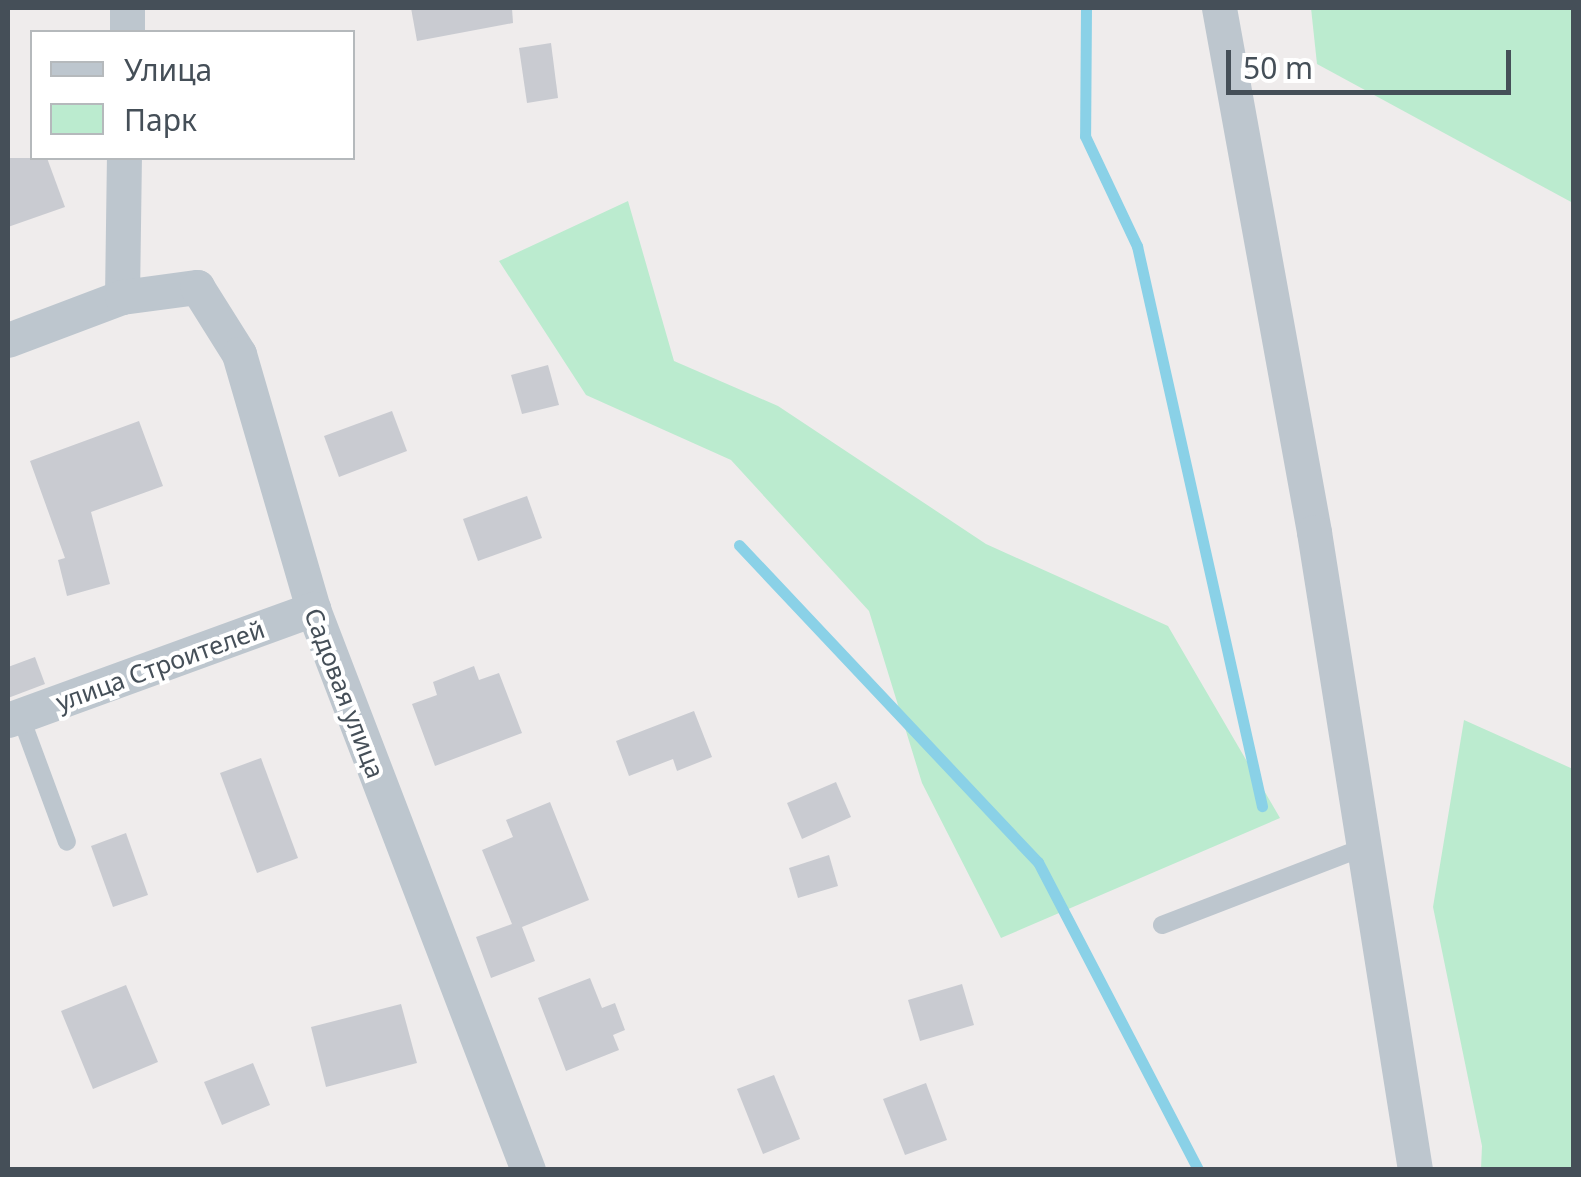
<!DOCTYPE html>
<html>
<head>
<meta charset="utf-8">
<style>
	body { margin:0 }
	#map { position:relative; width:1581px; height:1177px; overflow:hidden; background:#efecec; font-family:"Noto Sans",sans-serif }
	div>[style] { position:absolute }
	.green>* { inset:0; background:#bbebcf }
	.stream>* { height:11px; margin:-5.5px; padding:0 5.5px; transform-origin:5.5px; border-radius:5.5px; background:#8ad1e7 }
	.building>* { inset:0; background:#c9cbd1 }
	.service>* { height:18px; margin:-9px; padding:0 9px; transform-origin:9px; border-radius:9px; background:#bdc6ce }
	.minor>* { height:35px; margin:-17.5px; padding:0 17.5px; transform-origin:17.5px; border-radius:17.5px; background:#bdc6ce }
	span { translate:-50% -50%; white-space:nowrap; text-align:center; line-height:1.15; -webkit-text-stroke:8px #fff; paint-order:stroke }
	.street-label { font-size:25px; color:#454f58 }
	.frame { position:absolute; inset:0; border:10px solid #454f58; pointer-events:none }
	.legend { position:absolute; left:30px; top:30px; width:325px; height:130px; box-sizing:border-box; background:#fff; border:2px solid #b5b9bc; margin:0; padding:12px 18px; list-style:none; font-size:30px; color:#454f58 }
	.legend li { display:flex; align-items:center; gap:20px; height:50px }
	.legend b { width:50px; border:2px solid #b5b9bc }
	.scale { position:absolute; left:1226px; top:50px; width:285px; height:45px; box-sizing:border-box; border:5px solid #454f58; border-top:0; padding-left:12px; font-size:30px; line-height:35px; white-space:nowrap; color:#454f58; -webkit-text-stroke:8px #fff; paint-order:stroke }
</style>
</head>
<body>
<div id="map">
	<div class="green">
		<div style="clip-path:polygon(1311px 8px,1573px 8px,1573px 203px,1317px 64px)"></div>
		<div style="clip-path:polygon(628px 201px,674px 361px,778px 406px,986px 544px,1168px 626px,1280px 818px,1001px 938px,922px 783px,869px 611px,731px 460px,586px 395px,499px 261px)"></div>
		<div style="clip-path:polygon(1464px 720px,1573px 769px,1573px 1169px,1481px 1169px,1482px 1146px,1433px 907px)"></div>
	</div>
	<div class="stream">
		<div style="left:1086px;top:8px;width:128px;rotate:90.4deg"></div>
		<div style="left:1085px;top:136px;width:122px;rotate:64.7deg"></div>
		<div style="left:1137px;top:246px;width:574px;rotate:77.42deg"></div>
		<div style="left:739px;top:545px;width:436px;rotate:46.7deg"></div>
		<div style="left:1038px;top:862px;width:347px;rotate:62.5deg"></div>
	</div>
	<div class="building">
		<div style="clip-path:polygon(411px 8px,512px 8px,513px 23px,417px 41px)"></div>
		<div style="clip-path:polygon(551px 43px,558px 98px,527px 103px,519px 48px)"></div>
		<div style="clip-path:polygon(8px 158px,47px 158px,65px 207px,8px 227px)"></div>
		<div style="clip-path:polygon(548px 365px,559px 405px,522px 414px,511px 375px)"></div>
		<div style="clip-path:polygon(392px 411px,407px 451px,339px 477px,324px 436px)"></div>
		<div style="clip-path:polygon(139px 421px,163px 486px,91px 512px,110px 584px,67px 596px,58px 560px,65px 558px,30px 461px)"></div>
		<div style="clip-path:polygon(527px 496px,542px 538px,478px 561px,463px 519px)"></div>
		<div style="clip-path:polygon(35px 657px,45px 684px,8px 698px,8px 667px)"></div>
		<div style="clip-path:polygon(474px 666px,479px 680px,499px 673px,522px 733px,435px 766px,412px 704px,437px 695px,433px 682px)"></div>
		<div style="clip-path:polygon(694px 711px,712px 757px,677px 771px,673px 759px,629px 776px,616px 741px)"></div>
		<div style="clip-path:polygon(261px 758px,298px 858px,257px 873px,220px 773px)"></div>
		<div style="clip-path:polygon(836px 782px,851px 817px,802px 839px,787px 803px)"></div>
		<div style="clip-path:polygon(550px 802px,589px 900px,522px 927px,535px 961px,491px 978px,476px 937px,512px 924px,482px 850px,513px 837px,506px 820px)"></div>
		<div style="clip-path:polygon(126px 833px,148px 895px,113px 907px,91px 846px)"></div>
		<div style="clip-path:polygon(829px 855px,838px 886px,798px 898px,789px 868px)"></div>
		<div style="clip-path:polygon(590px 978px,602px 1008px,615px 1003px,625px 1030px,613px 1035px,619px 1050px,566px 1071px,538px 998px)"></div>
		<div style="clip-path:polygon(962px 984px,974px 1025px,920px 1041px,908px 1000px)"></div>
		<div style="clip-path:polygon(126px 985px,158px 1062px,93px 1089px,61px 1011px)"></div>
		<div style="clip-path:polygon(401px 1004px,417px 1063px,326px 1087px,311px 1027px)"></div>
		<div style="clip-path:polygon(253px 1063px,270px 1105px,222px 1125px,204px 1082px)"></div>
		<div style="clip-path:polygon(774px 1075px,800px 1139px,763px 1154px,737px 1089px)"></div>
		<div style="clip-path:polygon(926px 1083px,947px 1140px,905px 1155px,883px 1099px)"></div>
	</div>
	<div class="service">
		<div style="left:20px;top:715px;width:135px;rotate:69.7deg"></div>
		<div style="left:1162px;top:925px;width:211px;rotate:-21.1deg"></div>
	</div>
	<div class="minor">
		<div style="left:1219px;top:8px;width:533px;rotate:79.72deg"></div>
		<div style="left:1314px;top:532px;width:646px;rotate:81deg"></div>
		<div style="left:127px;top:32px;width:24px;rotate:-90deg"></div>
		<div style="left:122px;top:297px;width:139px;rotate:-89.2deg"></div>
		<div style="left:8px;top:340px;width:122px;rotate:-20.7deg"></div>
		<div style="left:122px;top:297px;width:76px;rotate:-7.6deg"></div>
		<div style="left:197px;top:287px;width:79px;rotate:57.9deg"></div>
		<div style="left:239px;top:354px;width:266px;rotate:73.8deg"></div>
		<div style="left:313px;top:609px;width:601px;rotate:69.03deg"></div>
		<div style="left:8px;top:720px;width:325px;rotate:-20deg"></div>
	</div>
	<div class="street-label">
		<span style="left:160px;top:665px;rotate:-20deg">улица Строителей</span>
		<span style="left:345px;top:693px;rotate:69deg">Садовая улица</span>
	</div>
	<div class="frame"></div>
	<ul class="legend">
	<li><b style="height:12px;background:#bdc6ce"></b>Улица</li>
	<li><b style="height:28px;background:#bbebcf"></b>Парк</li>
	</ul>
	<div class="scale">50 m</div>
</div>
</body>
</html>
